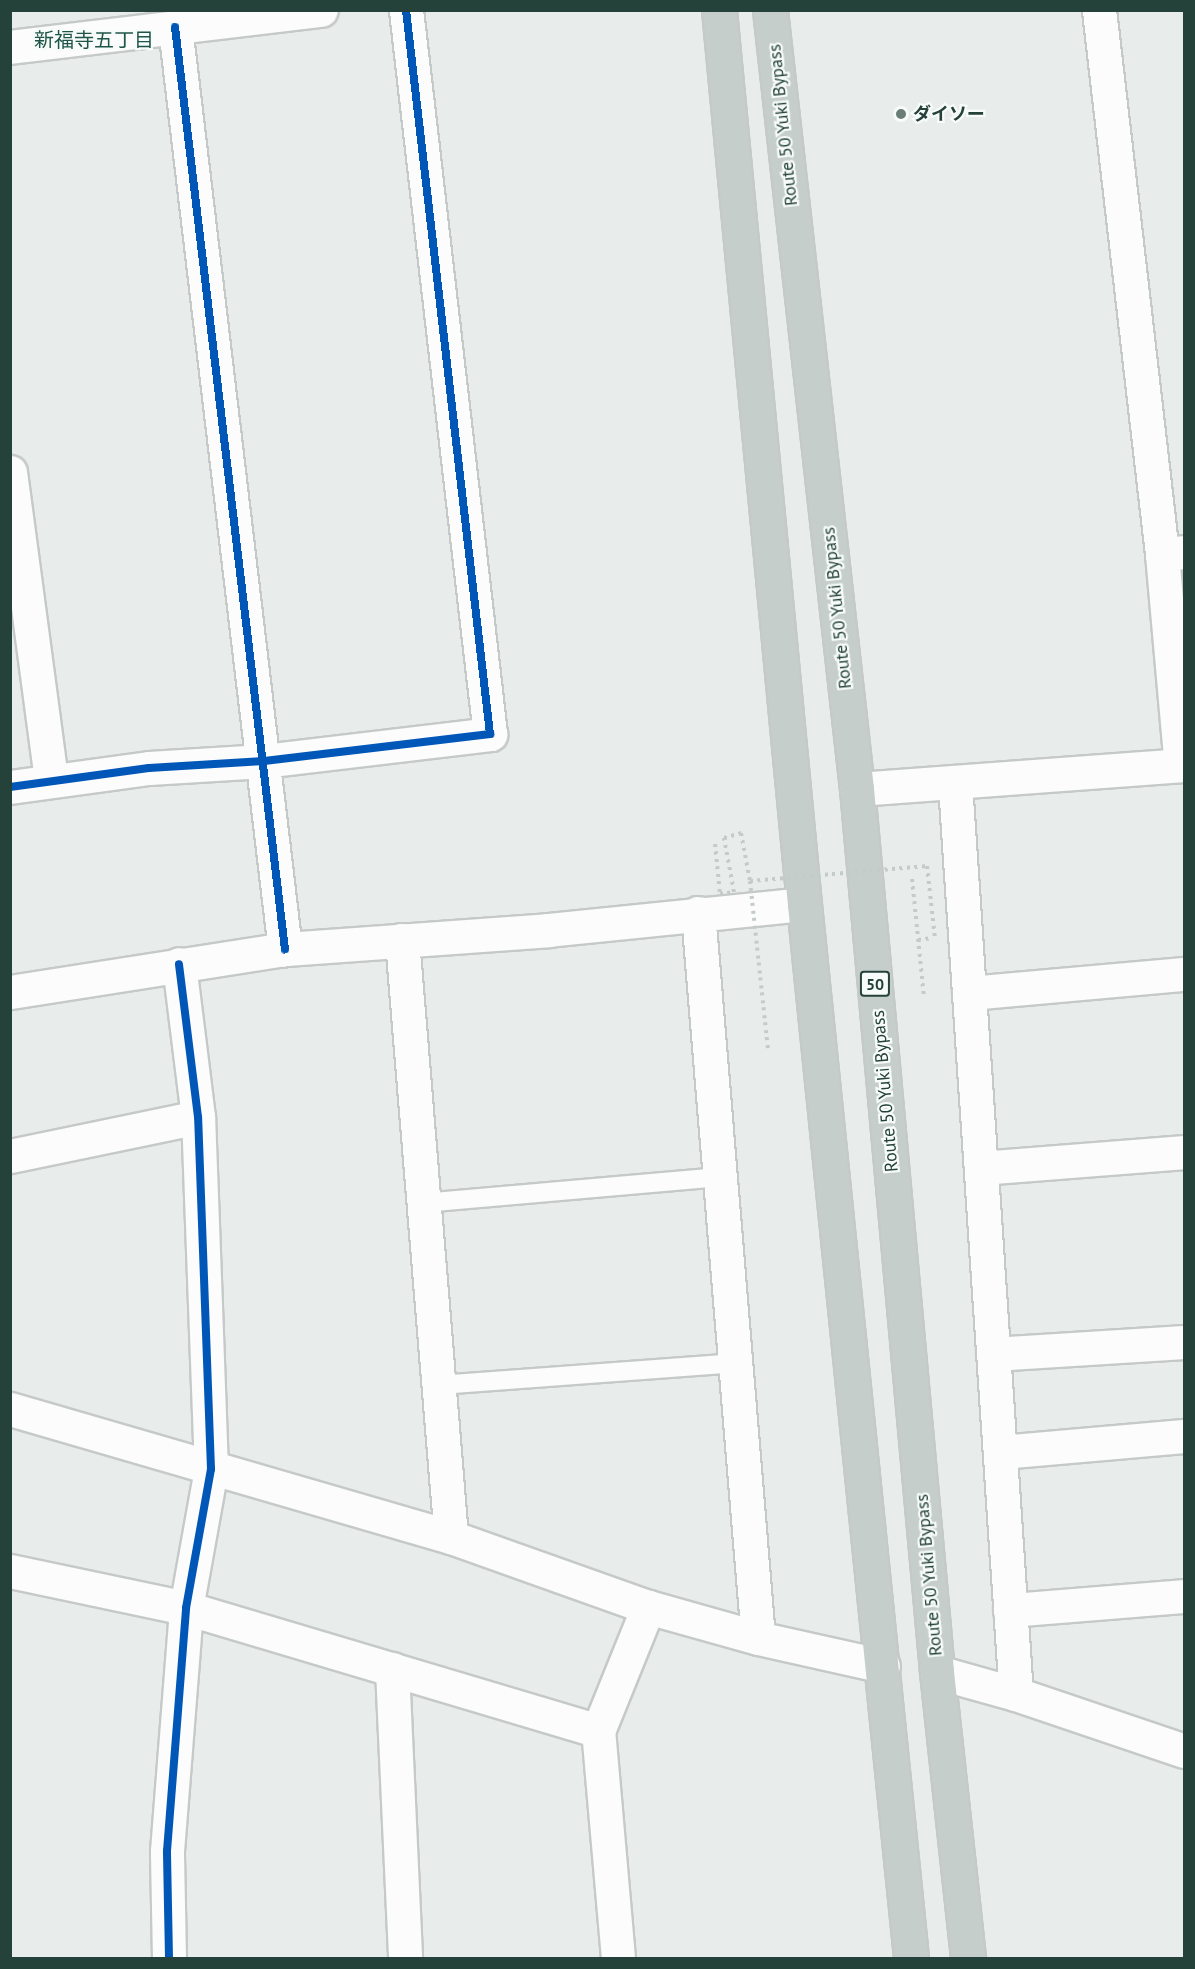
<!DOCTYPE html>
<html>
<head>
<meta charset="utf-8">
<style>
	body { margin:0 }
	#map { position:relative; width:1195px; height:1969px; overflow:hidden; background:#e8edeb; font-family:"PT Sans","Noto Sans JP",sans-serif }
	div>[style] { position:absolute }
	.path>* { height:4px; margin-top:-2px; transform-origin:0; background:repeating-linear-gradient(90deg,#c3ccca 0 3px,transparent 0 7.5px) }
	.roads { filter:drop-shadow(2px 0 #c5cac8) drop-shadow(-2px 0 #c5cac8) drop-shadow(0 2px #c5cac8) drop-shadow(0 -2px #c5cac8) }
	.service>* { height:18px; margin:-9px; padding:0 9px; transform-origin:9px; border-radius:9px; background:#fcfcfc }
	.minor>* { height:33px; margin:-16.5px; padding:0 16.5px; transform-origin:16.5px; border-radius:16.5px; background:#fcfcfc }
	.tertiary>* { height:33px; margin:-16.5px; padding:0 16.5px; transform-origin:16.5px; border-radius:16.5px; background:#fcfcfc }
	.trunk>* { height:33px; margin:-16.5px; padding:0 16.5px; transform-origin:16.5px; border-radius:16.5px; background:#c6cecc }
	.path-bridge>* { height:4px; margin-top:-2px; transform-origin:0; background:repeating-linear-gradient(90deg,#c3ccca 0 3px,transparent 0 7.5px) }
	.cycleway>* { height:8px; margin:-4px; padding:0 4px; transform-origin:4px; border-radius:4px; background:#0057b8 }
	.dots>* { width:16px; height:16px; translate:-50% -50%; box-sizing:border-box; border:3px solid #f7fbf9; border-radius:50% }
	span { translate:-50% -50%; white-space:nowrap; text-align:center; line-height:1.15; -webkit-text-stroke:4.5px #f7fbf9; paint-order:stroke }
	.shield-label span { padding:2px 4px; background:#f7fbf9; border:2px solid; border-radius:4px; -webkit-text-stroke-width:0 }
	.shield-label { font-size:16px; color:#24423a; font-weight:700 }
	.poi-label { font-size:18px; color:#24423a; font-weight:700 }
	.left { translate:0 -50%; text-align:left }
	.street-label { font-size:18px; color:#24423a }
	.neighbourhood-label { font-size:20px; color:#1f5548 }
	.frame { position:absolute; inset:0; border:12px solid #24423a; pointer-events:none }
</style>
</head>
<body>
<div id="map">
	<div class="path">
		<div style="left:912px;top:879px;width:119px;rotate:84.2deg"></div>
		<div style="left:918px;top:940px;width:14px;rotate:-8deg"></div>
	</div>
	<div class="roads">
		<div class="service">
			<div style="left:423px;top:1203px;width:298px;rotate:-5deg"></div>
			<div style="left:438px;top:1385px;width:298px;rotate:-4.2deg"></div>
		</div>
		<div class="minor">
			<div style="left:1099px;top:10px;width:548px;rotate:83.39deg"></div>
			<div style="left:1162px;top:554px;width:22px;rotate:-5deg"></div>
			<div style="left:175px;top:27px;width:929px;rotate:83.2deg"></div>
			<div style="left:10px;top:472px;width:311px;rotate:82.4deg"></div>
			<div style="left:1162px;top:554px;width:212px;rotate:84.9deg"></div>
			<div style="left:955px;top:784px;width:912px;rotate:86.17deg"></div>
			<div style="left:10px;top:787px;width:140px;rotate:-7.8deg"></div>
			<div style="left:149px;top:768px;width:115px;rotate:-3.5deg"></div>
			<div style="left:264px;top:761px;width:228px;rotate:-6.8deg"></div>
			<div style="left:490px;top:734px;width:729px;rotate:-96.62deg"></div>
			<div style="left:857px;top:789px;width:328px;rotate:-4.2deg"></div>
			<div style="left:698px;top:913px;width:727px;rotate:85.27deg"></div>
			<div style="left:402px;top:940px;width:599px;rotate:85.31deg"></div>
			<div style="left:10px;top:992px;width:278px;rotate:-8.9deg"></div>
			<div style="left:285px;top:949px;width:264px;rotate:-4.1deg"></div>
			<div style="left:548px;top:930px;width:257px;rotate:-5.8deg"></div>
			<div style="left:969px;top:993px;width:216px;rotate:-5.1deg"></div>
			<div style="left:10px;top:1156px;width:192px;rotate:-11.7deg"></div>
			<div style="left:981px;top:1168px;width:204px;rotate:-4.5deg"></div>
			<div style="left:993px;top:1354px;width:191px;rotate:-3.6deg"></div>
			<div style="left:10px;top:1409px;width:459px;rotate:16.2deg"></div>
			<div style="left:451px;top:1537px;width:209px;rotate:19.6deg"></div>
			<div style="left:648px;top:1607px;width:114px;rotate:15.7deg"></div>
			<div style="left:758px;top:1638px;width:128px;rotate:12.6deg"></div>
			<div style="left:1000px;top:1452px;width:185px;rotate:-5deg"></div>
			<div style="left:10px;top:1571px;width:180px;rotate:11.9deg"></div>
			<div style="left:186px;top:1608px;width:430px;rotate:16.6deg"></div>
			<div style="left:1010px;top:1610px;width:175px;rotate:-4.6deg"></div>
			<div style="left:392px;top:1669px;width:289px;rotate:87.4deg"></div>
			<div style="left:937px;top:1672px;width:82px;rotate:15.6deg"></div>
			<div style="left:1016px;top:1694px;width:177px;rotate:18.7deg"></div>
			<div style="left:169px;top:1958px;width:107px;rotate:-91.1deg"></div>
			<div style="left:167px;top:1851px;width:244px;rotate:-85.5deg"></div>
			<div style="left:186px;top:1608px;width:141px;rotate:-79.8deg"></div>
			<div style="left:211px;top:1469px;width:352px;rotate:-92.1deg"></div>
			<div style="left:198px;top:1117px;width:154px;rotate:-97.1deg"></div>
			<div style="left:618px;top:1958px;width:228px;rotate:-95deg"></div>
			<div style="left:598px;top:1731px;width:134px;rotate:-68deg"></div>
		</div>
		<div class="tertiary">
			<div style="left:10px;top:47px;width:313px;rotate:-6.8deg"></div>
		</div>
		<div class="trunk">
			<div style="left:719px;top:10px;width:898px;rotate:84.57deg"></div>
			<div style="left:804px;top:904px;width:1059px;rotate:84.2deg"></div>
			<div style="left:770px;top:10px;width:784px;rotate:83.63deg"></div>
			<div style="left:857px;top:789px;width:887px;rotate:84.82deg"></div>
			<div style="left:937px;top:1672px;width:288px;rotate:83.8deg"></div>
		</div>
	</div>
	<div class="path-bridge">
		<div style="left:715px;top:844px;width:50px;rotate:84.3deg"></div>
		<div style="left:720px;top:894px;width:14px;rotate:-8deg"></div>
		<div style="left:734px;top:892px;width:55px;rotate:-100.5deg"></div>
		<div style="left:724px;top:838px;width:18px;rotate:-16deg"></div>
		<div style="left:741px;top:833px;width:49px;rotate:79.4deg"></div>
		<div style="left:750px;top:881px;width:178px;rotate:-4.8deg"></div>
		<div style="left:927px;top:866px;width:72px;rotate:83.7deg"></div>
		<div style="left:750px;top:881px;width:170px;rotate:83.9deg"></div>
	</div>
	<div class="cycleway">
		<div style="left:175px;top:27px;width:929px;rotate:83.2deg"></div>
		<div style="left:10px;top:787px;width:140px;rotate:-7.8deg"></div>
		<div style="left:149px;top:768px;width:115px;rotate:-3.5deg"></div>
		<div style="left:264px;top:761px;width:228px;rotate:-6.8deg"></div>
		<div style="left:490px;top:734px;width:729px;rotate:-96.62deg"></div>
		<div style="left:169px;top:1958px;width:107px;rotate:-91.1deg"></div>
		<div style="left:167px;top:1851px;width:244px;rotate:-85.5deg"></div>
		<div style="left:186px;top:1608px;width:141px;rotate:-79.8deg"></div>
		<div style="left:211px;top:1469px;width:352px;rotate:-92.1deg"></div>
		<div style="left:198px;top:1117px;width:154px;rotate:-97.1deg"></div>
	</div>
	<div class="dots">
		<div style="left:901px;top:114px;background:#697e78"></div>
	</div>
	<div class="shield-label">
		<span style="left:875px;top:984px">50</span>
	</div>
	<div class="poi-label">
		<span class="left" style="left:913px;top:114px">ダイソー</span>
	</div>
	<div class="street-label">
		<span style="left:783px;top:125px;rotate:-96deg">Route 50 Yuki Bypass</span>
		<span style="left:837px;top:608px;rotate:-96deg">Route 50 Yuki Bypass</span>
		<span style="left:885px;top:1091px;rotate:-95deg">Route 50 Yuki Bypass</span>
		<span style="left:929px;top:1575px;rotate:-95deg">Route 50 Yuki Bypass</span>
	</div>
	<div class="neighbourhood-label">
		<span style="left:94px;top:40px">新福寺五丁目</span>
	</div>
	<div class="frame"></div>
</div>
</body>
</html>
